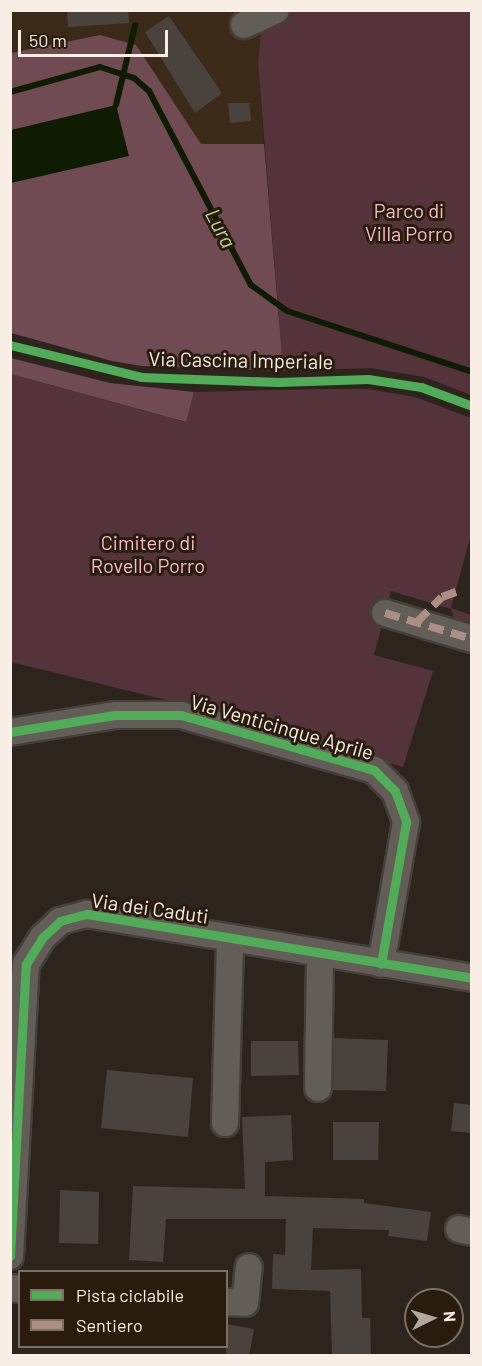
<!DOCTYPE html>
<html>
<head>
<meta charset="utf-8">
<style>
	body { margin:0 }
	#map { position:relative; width:482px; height:1366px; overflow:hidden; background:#2d251d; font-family:Barlow,sans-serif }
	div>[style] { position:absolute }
	.built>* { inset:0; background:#3c2a19 }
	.green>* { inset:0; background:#54333a }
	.forest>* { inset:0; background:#714b53 }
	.water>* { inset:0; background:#0f1b03 }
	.stream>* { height:6px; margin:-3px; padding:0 3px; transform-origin:3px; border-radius:3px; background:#0f1b03 }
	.building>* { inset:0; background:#4a423d }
	.roads { filter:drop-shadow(2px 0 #463f39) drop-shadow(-2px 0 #463f39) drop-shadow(0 2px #463f39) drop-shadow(0 -2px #463f39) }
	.minor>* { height:26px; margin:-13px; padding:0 13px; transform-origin:13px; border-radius:13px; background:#635d57 }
	.quiet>* { height:8px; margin-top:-4px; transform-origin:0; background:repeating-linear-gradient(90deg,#ac8f84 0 15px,transparent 0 23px) }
	.cycleway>* { height:9px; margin:-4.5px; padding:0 4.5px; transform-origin:4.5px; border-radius:4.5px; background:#51ab58 }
	span { translate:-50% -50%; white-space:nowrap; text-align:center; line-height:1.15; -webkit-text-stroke:6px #291c0e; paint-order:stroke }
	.park-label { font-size:20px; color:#f7bbc9 }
	.street-label { font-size:20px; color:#f8eee5 }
	.water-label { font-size:21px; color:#b7d597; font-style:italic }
	.frame { position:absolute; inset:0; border:12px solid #f8eee5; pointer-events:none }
	.legend { position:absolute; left:18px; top:1270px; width:210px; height:78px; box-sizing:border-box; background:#291c0e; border:2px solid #7c7064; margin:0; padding:8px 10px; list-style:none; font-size:18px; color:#f8eee5 }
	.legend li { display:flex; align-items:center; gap:12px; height:30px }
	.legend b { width:30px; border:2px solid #7c7064 }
	.north { position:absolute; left:404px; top:1288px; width:60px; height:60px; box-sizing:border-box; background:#291c0e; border:2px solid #7c7064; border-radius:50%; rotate:85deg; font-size:16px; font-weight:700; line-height:24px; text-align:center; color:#f8eee5 }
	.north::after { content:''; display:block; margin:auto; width:21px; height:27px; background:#b1a89f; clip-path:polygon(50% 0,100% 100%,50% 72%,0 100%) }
	.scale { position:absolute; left:18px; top:30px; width:150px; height:27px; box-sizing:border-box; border:3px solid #f8eee5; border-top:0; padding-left:8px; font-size:18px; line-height:21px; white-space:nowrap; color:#f8eee5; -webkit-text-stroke:4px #291c0e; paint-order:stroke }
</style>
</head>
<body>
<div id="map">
	<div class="built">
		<div style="clip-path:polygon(11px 11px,291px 11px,258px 63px,264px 144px,201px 144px,136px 45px,100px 35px,11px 53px)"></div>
	</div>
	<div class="green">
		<div style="clip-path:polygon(290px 10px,471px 11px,471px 395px,424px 377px,371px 368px,280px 371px,282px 355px,258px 63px,263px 17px)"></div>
		<div style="clip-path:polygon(11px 374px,185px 422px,194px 392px,324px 389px,367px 389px,415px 397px,471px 418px,471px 534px,451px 608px,471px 615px,471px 636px,455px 622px,451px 609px,391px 591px,374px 655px,433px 671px,403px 767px,158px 698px,11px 662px)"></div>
	</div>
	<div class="forest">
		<div style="clip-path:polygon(100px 35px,136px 45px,201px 144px,264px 144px,282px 355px,280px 371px,142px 366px,112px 361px,11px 333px,11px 53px)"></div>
		<div style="clip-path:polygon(11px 358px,110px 383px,194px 392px,186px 422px,11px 374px)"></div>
	</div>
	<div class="water">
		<div style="clip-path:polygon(116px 105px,129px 156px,11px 183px,11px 130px)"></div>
	</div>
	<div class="stream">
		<div style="left:10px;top:92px;width:93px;rotate:-15.5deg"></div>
		<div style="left:100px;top:67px;width:36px;rotate:18deg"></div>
		<div style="left:134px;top:78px;width:20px;rotate:41deg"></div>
		<div style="left:149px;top:91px;width:219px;rotate:62.3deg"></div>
		<div style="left:251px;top:285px;width:44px;rotate:35.8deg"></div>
		<div style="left:287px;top:311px;width:195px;rotate:18.2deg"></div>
		<div style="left:116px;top:105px;width:82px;rotate:-76.6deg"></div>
	</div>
	<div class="building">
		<div style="clip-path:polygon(67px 10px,128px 10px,129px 23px,68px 27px)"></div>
		<div style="clip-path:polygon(169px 16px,222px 93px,195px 113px,145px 32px)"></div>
		<div style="clip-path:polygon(228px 103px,249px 103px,251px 121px,230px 123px)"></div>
		<div style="clip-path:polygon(334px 1038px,388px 1040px,386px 1091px,333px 1090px)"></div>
		<div style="clip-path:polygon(251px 1041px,298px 1041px,299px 1075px,251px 1076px)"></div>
		<div style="clip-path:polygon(107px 1070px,193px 1078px,188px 1137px,101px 1128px)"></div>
		<div style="clip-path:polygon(454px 1103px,471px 1105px,471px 1133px,451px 1131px)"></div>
		<div style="clip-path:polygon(291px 1115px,293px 1160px,265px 1162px,265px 1196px,364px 1199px,364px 1203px,431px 1212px,427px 1241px,388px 1236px,389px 1230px,313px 1228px,311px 1270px,361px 1269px,362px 1318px,370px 1318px,371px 1356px,332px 1356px,330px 1291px,272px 1289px,273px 1254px,285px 1255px,286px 1219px,166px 1219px,163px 1262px,129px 1260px,133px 1186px,245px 1189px,242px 1117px)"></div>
		<div style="clip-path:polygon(333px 1122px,379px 1122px,378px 1160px,333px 1160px)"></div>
		<div style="clip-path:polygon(60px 1190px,99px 1192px,98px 1244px,59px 1243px)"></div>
		<div style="clip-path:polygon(226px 1324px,254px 1329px,249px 1356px,226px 1356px)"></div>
	</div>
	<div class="roads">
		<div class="minor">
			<div style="left:244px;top:25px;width:35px;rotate:-25deg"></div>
			<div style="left:385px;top:613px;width:91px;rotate:16.6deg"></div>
			<div style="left:10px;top:732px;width:106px;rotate:-9.2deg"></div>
			<div style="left:115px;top:715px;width:66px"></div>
			<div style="left:181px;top:715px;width:201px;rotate:15.9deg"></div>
			<div style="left:374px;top:770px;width:30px;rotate:45deg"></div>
			<div style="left:395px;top:791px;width:33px;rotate:70deg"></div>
			<div style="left:406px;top:822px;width:144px;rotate:100deg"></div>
			<div style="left:318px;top:1088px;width:134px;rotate:-89.1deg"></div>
			<div style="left:225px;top:1123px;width:184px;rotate:-88.4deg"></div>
			<div style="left:459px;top:1229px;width:13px;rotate:13deg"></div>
			<div style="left:10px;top:1256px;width:292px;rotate:-86.9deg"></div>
			<div style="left:26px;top:964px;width:31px;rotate:-58deg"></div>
			<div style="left:42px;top:938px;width:25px;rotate:-43deg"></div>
			<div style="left:60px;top:921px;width:28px;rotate:-15deg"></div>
			<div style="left:87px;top:914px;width:390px;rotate:9.4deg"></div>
			<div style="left:10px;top:1288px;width:10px;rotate:6deg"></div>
			<div style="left:226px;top:1302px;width:19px;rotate:3deg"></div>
			<div style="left:245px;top:1303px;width:36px;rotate:-84deg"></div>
		</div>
	</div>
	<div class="quiet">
		<div style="left:385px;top:613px;width:91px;rotate:16.6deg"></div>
		<div style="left:417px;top:622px;width:35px;rotate:-45deg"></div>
		<div style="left:442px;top:597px;width:15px;rotate:-20deg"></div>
	</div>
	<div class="cycleway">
		<div style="left:10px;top:345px;width:135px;rotate:13.7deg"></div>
		<div style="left:141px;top:377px;width:137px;rotate:2.1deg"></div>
		<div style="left:278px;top:382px;width:90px;rotate:-1.9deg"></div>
		<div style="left:368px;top:379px;width:54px;rotate:8.6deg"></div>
		<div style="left:421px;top:387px;width:54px;rotate:20.4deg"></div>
		<div style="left:10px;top:732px;width:106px;rotate:-9.2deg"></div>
		<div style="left:115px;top:715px;width:66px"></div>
		<div style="left:181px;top:715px;width:201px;rotate:15.9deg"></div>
		<div style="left:374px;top:770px;width:30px;rotate:45deg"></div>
		<div style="left:395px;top:791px;width:33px;rotate:70deg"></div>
		<div style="left:406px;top:822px;width:144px;rotate:100deg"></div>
		<div style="left:10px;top:1256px;width:292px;rotate:-86.9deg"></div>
		<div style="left:26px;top:964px;width:31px;rotate:-58deg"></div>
		<div style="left:42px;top:938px;width:25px;rotate:-43deg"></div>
		<div style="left:60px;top:921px;width:28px;rotate:-15deg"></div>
		<div style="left:87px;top:914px;width:390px;rotate:9.4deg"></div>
	</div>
	<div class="park-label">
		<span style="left:409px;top:222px">Parco di<br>Villa Porro</span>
		<span style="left:148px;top:554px">Cimitero di<br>Rovello Porro</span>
	</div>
	<div class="street-label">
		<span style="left:241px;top:360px;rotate:1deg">Via Cascina Imperiale</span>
		<span style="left:282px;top:727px;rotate:16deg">Via Venticinque Aprile</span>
		<span style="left:150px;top:908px;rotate:8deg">Via dei Caduti</span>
	</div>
	<div class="water-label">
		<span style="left:221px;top:228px;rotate:62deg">Lura</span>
	</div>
	<div class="frame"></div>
	<ul class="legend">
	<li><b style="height:8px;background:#51ab58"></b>Pista ciclabile</li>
	<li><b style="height:8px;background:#ac8f84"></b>Sentiero</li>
	</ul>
	<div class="north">N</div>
	<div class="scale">50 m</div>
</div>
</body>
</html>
